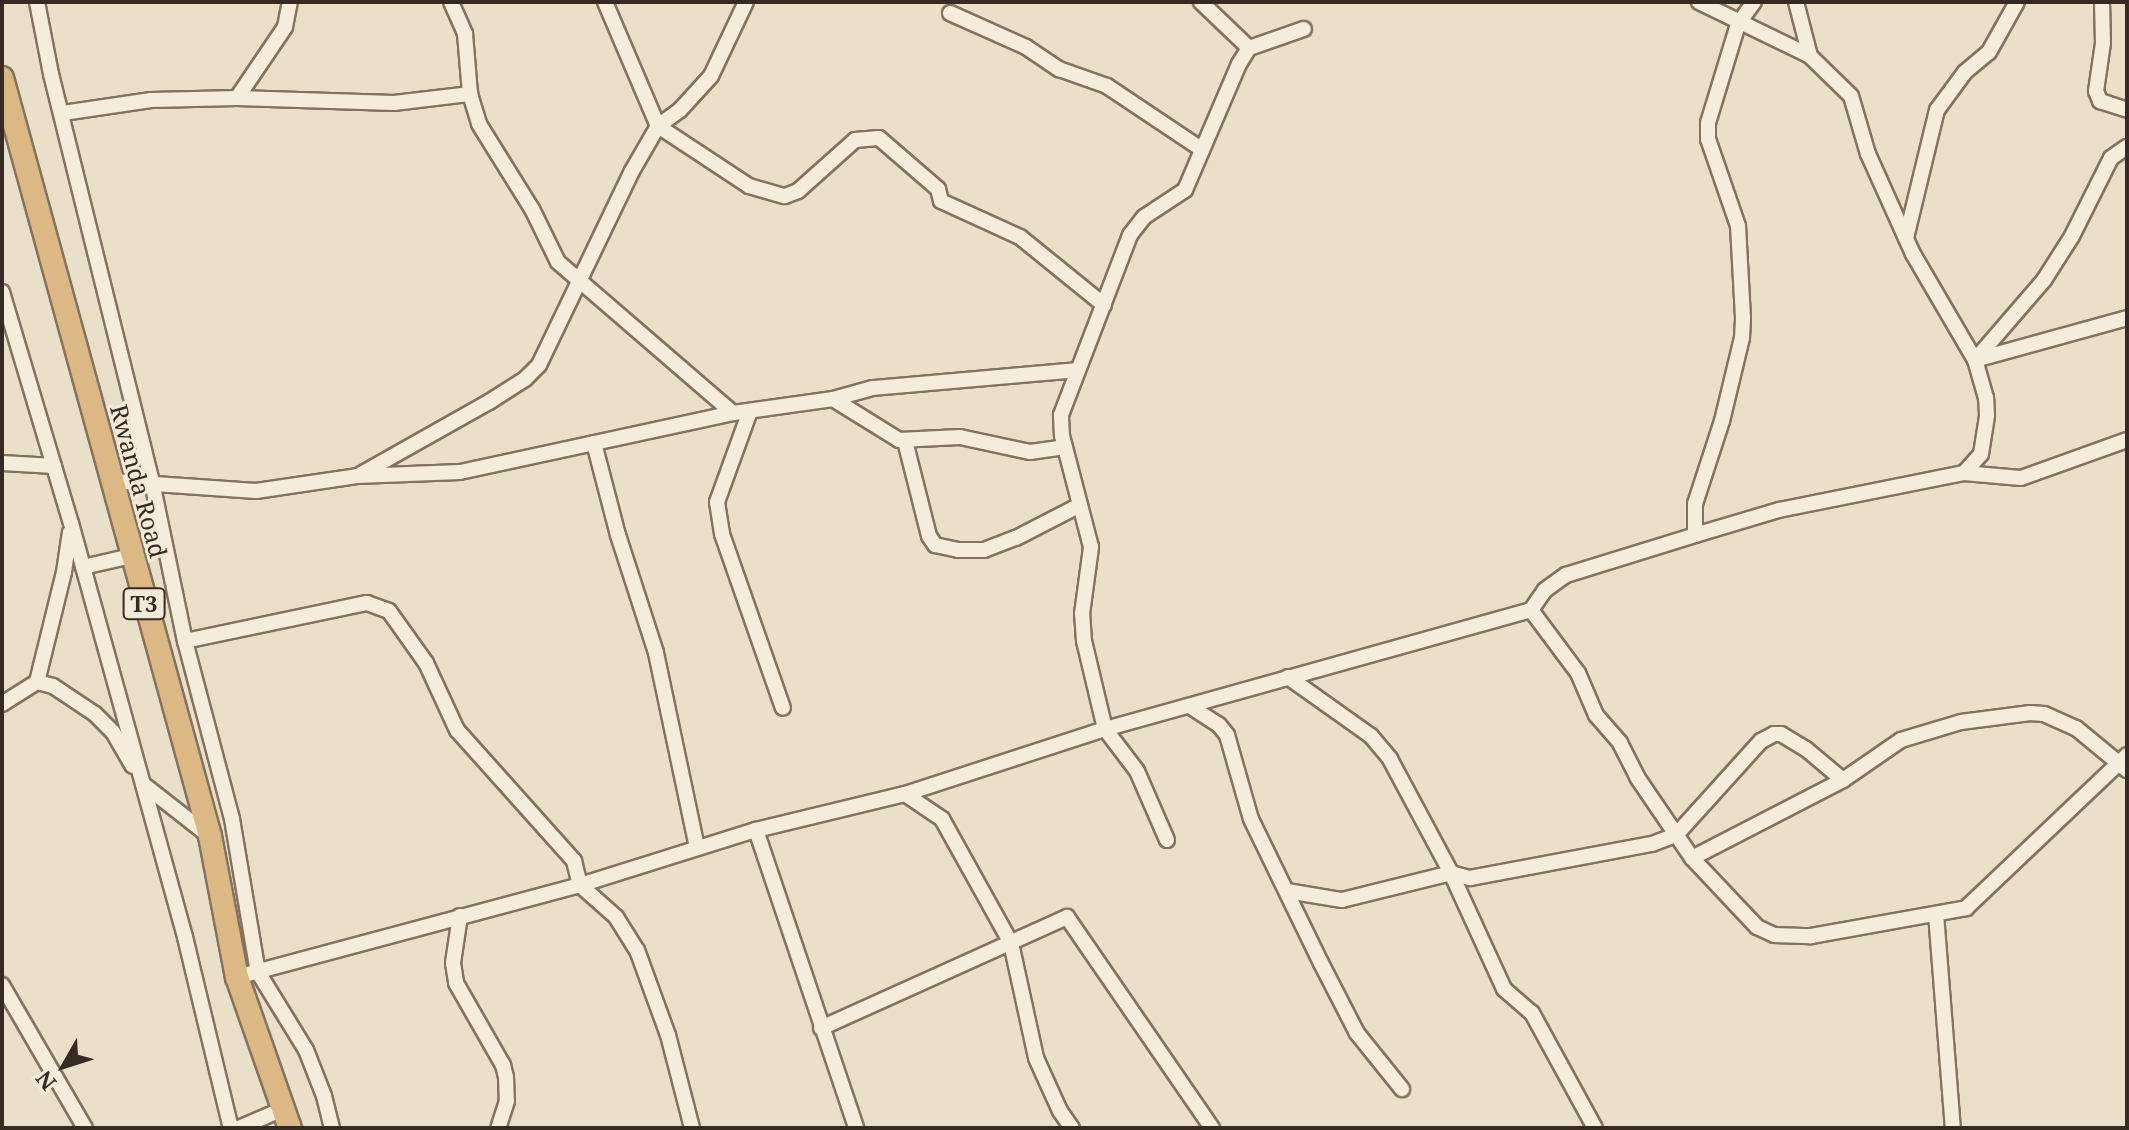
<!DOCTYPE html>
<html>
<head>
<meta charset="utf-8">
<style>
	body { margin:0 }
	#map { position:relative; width:2129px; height:1130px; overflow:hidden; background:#eadfc9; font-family:"Noto Serif",serif }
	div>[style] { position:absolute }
	.roads { filter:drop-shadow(2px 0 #847260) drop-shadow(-2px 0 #847260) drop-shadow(0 2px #847260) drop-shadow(0 -2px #847260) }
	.minor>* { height:14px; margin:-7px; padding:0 7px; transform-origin:7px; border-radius:7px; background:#f5eddc }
	.trunk>* { height:22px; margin:-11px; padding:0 11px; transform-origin:11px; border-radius:11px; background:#dcb885 }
	span { translate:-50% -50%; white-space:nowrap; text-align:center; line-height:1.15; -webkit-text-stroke:6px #f2ead8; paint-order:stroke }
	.shield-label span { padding:2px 6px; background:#f2ead8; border:2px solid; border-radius:6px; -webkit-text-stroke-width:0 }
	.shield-label { font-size:22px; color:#362b22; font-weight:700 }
	.street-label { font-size:24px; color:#362b22 }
	.frame { position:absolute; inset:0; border:4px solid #362b22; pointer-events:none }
	.north { position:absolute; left:24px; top:1026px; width:80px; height:80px; -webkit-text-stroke:6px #f2ead8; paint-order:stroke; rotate:231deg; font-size:22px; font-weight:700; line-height:32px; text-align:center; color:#362b22 }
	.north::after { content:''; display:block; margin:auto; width:28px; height:36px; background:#362b22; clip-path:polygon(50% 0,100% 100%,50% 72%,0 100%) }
</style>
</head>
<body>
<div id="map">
	<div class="roads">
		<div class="minor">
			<div style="left:37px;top:2px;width:73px;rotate:79deg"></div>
			<div style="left:51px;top:74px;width:420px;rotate:76.1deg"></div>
			<div style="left:152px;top:482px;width:162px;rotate:78.3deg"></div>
			<div style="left:185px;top:641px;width:184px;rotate:75.2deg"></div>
			<div style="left:232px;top:819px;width:155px;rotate:80.4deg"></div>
			<div style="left:258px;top:972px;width:92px;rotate:58.4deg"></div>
			<div style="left:306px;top:1050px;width:49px;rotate:68.6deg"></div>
			<div style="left:324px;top:1096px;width:33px;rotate:76deg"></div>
			<div style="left:451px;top:2px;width:35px;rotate:66deg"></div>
			<div style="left:465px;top:34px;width:60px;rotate:85.2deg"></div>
			<div style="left:470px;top:94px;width:31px;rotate:73deg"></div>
			<div style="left:479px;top:124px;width:100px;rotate:58.1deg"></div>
			<div style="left:532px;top:209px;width:59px;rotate:63.9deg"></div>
			<div style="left:558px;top:262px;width:231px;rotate:40.8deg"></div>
			<div style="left:605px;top:2px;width:135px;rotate:66.9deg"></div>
			<div style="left:658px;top:126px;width:109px;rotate:33.4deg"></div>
			<div style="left:749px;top:186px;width:37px;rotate:16deg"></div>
			<div style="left:785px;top:196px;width:14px;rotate:-21deg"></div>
			<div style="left:798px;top:191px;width:76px;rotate:-41.8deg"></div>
			<div style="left:855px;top:140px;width:24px;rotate:-5deg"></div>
			<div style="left:879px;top:138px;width:78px;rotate:40.8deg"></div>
			<div style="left:938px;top:189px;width:12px;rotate:76deg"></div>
			<div style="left:941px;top:201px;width:87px;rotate:24.5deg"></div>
			<div style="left:1020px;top:237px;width:108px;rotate:39deg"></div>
			<div style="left:1201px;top:2px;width:66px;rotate:43.8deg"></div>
			<div style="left:1699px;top:2px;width:123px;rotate:25.9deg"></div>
			<div style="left:2102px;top:2px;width:41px;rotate:88.6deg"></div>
			<div style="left:2103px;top:43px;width:49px;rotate:98.3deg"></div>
			<div style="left:2096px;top:91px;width:11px;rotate:68deg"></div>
			<div style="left:2100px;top:101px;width:28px;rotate:18deg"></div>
			<div style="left:950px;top:13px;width:83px;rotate:24.1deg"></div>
			<div style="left:1026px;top:47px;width:40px;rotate:34deg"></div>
			<div style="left:1059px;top:69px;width:51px;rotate:19.5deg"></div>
			<div style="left:1107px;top:86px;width:113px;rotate:33.8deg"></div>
			<div style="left:237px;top:98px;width:86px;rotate:-55.9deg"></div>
			<div style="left:285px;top:27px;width:25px;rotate:-79deg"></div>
			<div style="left:63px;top:113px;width:89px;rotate:-8.4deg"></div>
			<div style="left:151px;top:100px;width:86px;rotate:-1.3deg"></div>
			<div style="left:237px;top:98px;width:157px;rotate:1.8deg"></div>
			<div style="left:394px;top:103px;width:77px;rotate:-6.8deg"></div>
			<div style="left:1906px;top:238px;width:132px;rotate:-76.4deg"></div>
			<div style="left:1937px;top:110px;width:47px;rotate:-53.6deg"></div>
			<div style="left:1965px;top:72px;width:31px;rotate:-40deg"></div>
			<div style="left:1989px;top:52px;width:57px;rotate:-60.8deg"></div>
			<div style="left:2px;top:292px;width:241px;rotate:73.4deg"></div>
			<div style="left:71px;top:523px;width:429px;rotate:74.6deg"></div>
			<div style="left:185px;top:937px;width:196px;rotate:76.5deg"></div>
			<div style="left:1975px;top:360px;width:106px;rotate:-49.2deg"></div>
			<div style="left:2044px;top:280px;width:52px;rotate:-57.5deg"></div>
			<div style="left:2072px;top:236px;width:87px;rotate:-63.4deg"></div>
			<div style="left:2111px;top:158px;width:19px;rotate:-35deg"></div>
			<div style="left:1975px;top:360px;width:158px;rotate:-15.4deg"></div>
			<div style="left:833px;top:399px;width:78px;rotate:31.8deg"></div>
			<div style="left:899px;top:440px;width:61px;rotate:-2.8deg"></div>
			<div style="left:960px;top:437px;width:72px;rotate:12.1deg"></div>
			<div style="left:1030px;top:452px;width:35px;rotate:-8deg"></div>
			<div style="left:750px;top:411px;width:97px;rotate:109.9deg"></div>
			<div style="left:717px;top:502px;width:32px;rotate:81deg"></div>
			<div style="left:722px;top:534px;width:184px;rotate:70.7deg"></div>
			<div style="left:905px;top:441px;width:98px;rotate:75.8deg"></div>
			<div style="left:929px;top:536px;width:11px;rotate:56deg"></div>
			<div style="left:935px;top:545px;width:24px;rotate:12deg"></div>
			<div style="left:958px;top:550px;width:26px"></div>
			<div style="left:984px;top:550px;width:34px;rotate:-21deg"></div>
			<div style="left:1016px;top:538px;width:72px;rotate:-27.3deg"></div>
			<div style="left:594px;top:443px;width:95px;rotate:75.4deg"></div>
			<div style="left:618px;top:535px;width:124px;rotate:72.1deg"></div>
			<div style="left:656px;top:653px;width:198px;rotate:78.1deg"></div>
			<div style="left:2px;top:463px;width:52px;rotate:3.3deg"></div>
			<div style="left:1964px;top:473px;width:57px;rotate:5deg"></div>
			<div style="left:2021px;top:478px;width:113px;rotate:-19.7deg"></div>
			<div style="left:361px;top:474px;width:147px;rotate:-29.4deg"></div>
			<div style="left:489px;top:402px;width:43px;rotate:-32.6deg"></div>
			<div style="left:525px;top:379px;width:20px;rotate:-45deg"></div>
			<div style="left:539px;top:365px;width:215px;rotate:-64.4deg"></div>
			<div style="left:632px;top:171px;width:52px;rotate:-60deg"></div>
			<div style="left:658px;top:126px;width:27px;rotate:-36deg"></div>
			<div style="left:680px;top:110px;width:46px;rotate:-47.6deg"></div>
			<div style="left:711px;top:76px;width:82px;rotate:-64.7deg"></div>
			<div style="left:112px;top:481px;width:144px;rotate:4deg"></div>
			<div style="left:256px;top:491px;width:102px;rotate:-8.4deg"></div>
			<div style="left:357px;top:476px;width:103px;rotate:-2.2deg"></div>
			<div style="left:460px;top:472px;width:279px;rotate:-12.2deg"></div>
			<div style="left:733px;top:413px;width:101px;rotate:-8deg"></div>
			<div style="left:833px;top:399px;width:41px;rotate:-15.4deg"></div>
			<div style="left:873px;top:388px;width:205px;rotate:-5deg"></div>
			<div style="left:1695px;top:535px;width:31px;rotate:-90deg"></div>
			<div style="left:1695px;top:504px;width:87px;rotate:-72deg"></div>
			<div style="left:1722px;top:421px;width:85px;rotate:-76.5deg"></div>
			<div style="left:1742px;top:338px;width:20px;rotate:-87deg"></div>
			<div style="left:1743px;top:318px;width:92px;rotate:-93.1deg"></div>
			<div style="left:1738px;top:226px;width:92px;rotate:-109deg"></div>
			<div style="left:1708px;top:139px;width:16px;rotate:-90deg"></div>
			<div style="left:1708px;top:123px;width:103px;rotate:-73.1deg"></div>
			<div style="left:1738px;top:24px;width:27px;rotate:-54deg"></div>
			<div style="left:83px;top:567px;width:49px;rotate:-12.9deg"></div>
			<div style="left:1531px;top:610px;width:79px;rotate:53.3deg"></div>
			<div style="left:1578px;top:673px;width:46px;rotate:66.8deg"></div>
			<div style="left:1596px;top:715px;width:37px;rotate:49deg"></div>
			<div style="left:1620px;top:743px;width:38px;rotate:63deg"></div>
			<div style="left:1637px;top:777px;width:98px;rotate:55.8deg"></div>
			<div style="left:1692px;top:858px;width:95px;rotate:46.7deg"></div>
			<div style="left:1757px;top:927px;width:19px;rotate:25deg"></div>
			<div style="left:1774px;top:935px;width:37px;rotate:2deg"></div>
			<div style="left:1811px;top:936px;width:158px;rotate:-10.2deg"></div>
			<div style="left:1966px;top:908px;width:222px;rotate:-43.5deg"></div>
			<div style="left:185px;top:641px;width:186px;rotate:-11.8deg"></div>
			<div style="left:367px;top:603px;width:23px;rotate:20deg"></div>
			<div style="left:389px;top:611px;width:64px;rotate:54.6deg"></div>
			<div style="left:426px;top:663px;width:74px;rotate:65.2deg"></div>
			<div style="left:457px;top:730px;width:176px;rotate:48.2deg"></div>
			<div style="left:574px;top:861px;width:25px;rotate:76deg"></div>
			<div style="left:580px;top:885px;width:48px;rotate:41.6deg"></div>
			<div style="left:616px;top:917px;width:39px;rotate:58deg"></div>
			<div style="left:637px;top:950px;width:90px;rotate:70deg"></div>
			<div style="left:668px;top:1035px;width:96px;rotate:75.5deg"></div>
			<div style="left:1288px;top:677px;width:102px;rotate:35.4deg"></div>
			<div style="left:1371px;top:736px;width:30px;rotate:50deg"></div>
			<div style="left:1390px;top:759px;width:129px;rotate:61.8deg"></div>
			<div style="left:1451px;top:873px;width:128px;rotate:65.4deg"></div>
			<div style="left:1504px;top:989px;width:37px;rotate:41deg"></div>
			<div style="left:1532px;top:1013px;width:131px;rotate:61.3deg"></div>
			<div style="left:37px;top:682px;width:16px;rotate:14deg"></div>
			<div style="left:53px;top:686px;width:50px;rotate:33.7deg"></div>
			<div style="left:95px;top:714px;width:25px;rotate:45deg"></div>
			<div style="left:113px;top:732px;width:39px;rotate:60deg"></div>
			<div style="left:2px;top:704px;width:41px;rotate:-32.2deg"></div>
			<div style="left:37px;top:682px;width:113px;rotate:-76.2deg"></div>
			<div style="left:64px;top:572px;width:40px;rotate:-81.5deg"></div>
			<div style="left:1191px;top:707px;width:33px;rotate:33deg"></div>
			<div style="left:1219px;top:725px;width:13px;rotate:51deg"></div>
			<div style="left:1227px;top:735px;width:87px;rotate:74.1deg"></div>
			<div style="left:1251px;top:819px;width:160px;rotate:64.1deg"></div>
			<div style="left:1321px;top:963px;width:79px;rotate:62.8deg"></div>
			<div style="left:1357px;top:1033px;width:72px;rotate:51.2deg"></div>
			<div style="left:143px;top:784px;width:83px;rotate:38.1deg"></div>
			<div style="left:905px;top:794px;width:45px;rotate:34deg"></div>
			<div style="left:942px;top:819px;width:142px;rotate:60.9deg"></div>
			<div style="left:1011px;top:943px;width:118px;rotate:77.7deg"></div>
			<div style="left:1036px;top:1058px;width:58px;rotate:65.6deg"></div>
			<div style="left:1060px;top:1111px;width:21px;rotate:55deg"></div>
			<div style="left:756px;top:830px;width:314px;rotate:71.4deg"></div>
			<div style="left:1167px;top:840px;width:75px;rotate:-113.5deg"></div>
			<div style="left:1137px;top:771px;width:53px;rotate:-127.3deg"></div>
			<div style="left:1105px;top:729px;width:90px;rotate:-103.4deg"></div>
			<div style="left:1084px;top:641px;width:27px;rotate:-94deg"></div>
			<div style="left:1082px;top:614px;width:68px;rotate:-82.3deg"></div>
			<div style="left:1091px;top:547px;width:115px;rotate:-104.6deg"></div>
			<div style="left:1062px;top:436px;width:21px;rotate:-93deg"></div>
			<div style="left:1061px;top:415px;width:193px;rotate:-69deg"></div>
			<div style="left:1130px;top:235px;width:23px;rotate:-52deg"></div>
			<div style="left:1144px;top:217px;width:49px;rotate:-33.4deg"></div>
			<div style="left:1185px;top:190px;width:137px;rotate:-66.8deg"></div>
			<div style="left:1239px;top:64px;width:19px;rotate:-58deg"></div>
			<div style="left:1249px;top:48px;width:58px;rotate:-19.1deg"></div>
			<div style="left:1692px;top:858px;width:170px;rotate:-27.3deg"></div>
			<div style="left:1843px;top:780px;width:70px;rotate:-34.6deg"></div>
			<div style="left:1901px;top:740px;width:63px;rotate:-16.7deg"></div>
			<div style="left:1961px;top:722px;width:70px;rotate:-7.4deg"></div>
			<div style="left:2030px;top:713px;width:14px;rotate:4deg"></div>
			<div style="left:2044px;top:714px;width:35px;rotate:24deg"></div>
			<div style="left:2076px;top:728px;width:66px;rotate:39.5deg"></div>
			<div style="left:1287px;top:891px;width:56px;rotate:9.3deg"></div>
			<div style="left:1342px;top:900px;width:112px;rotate:-13.9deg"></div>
			<div style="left:1451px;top:873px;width:20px;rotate:15deg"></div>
			<div style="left:1470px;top:878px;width:185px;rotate:-10.6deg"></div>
			<div style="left:1652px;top:844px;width:26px;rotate:-21deg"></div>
			<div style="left:1676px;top:835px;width:127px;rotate:-47.9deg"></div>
			<div style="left:1761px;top:741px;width:15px;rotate:-28deg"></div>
			<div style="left:1774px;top:734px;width:7px"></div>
			<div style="left:1781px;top:734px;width:29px;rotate:31deg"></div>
			<div style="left:1806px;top:749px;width:48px;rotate:40deg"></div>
			<div style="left:1936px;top:914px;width:215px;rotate:85.5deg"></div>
			<div style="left:460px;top:916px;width:48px;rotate:98.5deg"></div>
			<div style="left:453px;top:963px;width:20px;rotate:81deg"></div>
			<div style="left:456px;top:983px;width:95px;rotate:60.2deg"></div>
			<div style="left:503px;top:1065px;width:12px;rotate:76deg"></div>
			<div style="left:506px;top:1077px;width:24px;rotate:88deg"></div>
			<div style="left:507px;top:1101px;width:28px;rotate:108deg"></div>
			<div style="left:237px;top:977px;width:355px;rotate:-15deg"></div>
			<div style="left:580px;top:885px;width:184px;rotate:-17.4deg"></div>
			<div style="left:756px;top:830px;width:153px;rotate:-13.6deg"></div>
			<div style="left:905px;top:794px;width:210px;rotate:-18deg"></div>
			<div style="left:1105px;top:729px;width:442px;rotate:-15.6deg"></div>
			<div style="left:1531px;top:610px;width:24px;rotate:-55deg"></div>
			<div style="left:1545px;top:590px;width:26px;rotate:-36deg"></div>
			<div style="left:1566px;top:575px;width:135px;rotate:-17.2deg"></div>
			<div style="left:1695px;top:535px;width:88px;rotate:-16.6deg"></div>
			<div style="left:1779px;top:510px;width:189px;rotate:-11.3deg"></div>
			<div style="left:1964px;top:473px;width:25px;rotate:-48deg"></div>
			<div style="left:1981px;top:454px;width:39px;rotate:-81deg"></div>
			<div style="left:1987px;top:415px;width:17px;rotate:-93deg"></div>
			<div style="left:1986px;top:398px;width:40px;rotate:-106deg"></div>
			<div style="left:1975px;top:360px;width:123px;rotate:-120.3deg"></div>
			<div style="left:1913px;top:254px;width:110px;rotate:-114.2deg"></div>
			<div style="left:1868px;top:154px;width:60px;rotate:-106.3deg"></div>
			<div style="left:1851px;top:96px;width:57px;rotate:-135.7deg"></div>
			<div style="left:1810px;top:56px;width:56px;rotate:-104.5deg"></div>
			<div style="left:2px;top:985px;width:165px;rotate:59.9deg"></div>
			<div style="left:821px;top:1028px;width:270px;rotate:-24.3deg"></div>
			<div style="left:1067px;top:917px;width:256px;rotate:55.5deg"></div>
			<div style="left:239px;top:1128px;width:50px;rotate:-23.5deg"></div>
		</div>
		<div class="trunk">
			<div style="left:2px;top:78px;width:786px;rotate:74.66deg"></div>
			<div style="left:210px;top:836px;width:144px;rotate:79.2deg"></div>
			<div style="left:237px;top:977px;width:160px;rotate:70.7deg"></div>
		</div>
	</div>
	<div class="shield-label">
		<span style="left:144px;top:604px">T3</span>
	</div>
	<div class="street-label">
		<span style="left:139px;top:481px;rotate:75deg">Rwanda Road</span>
	</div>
	<div class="frame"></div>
	<div class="north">N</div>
</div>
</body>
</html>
